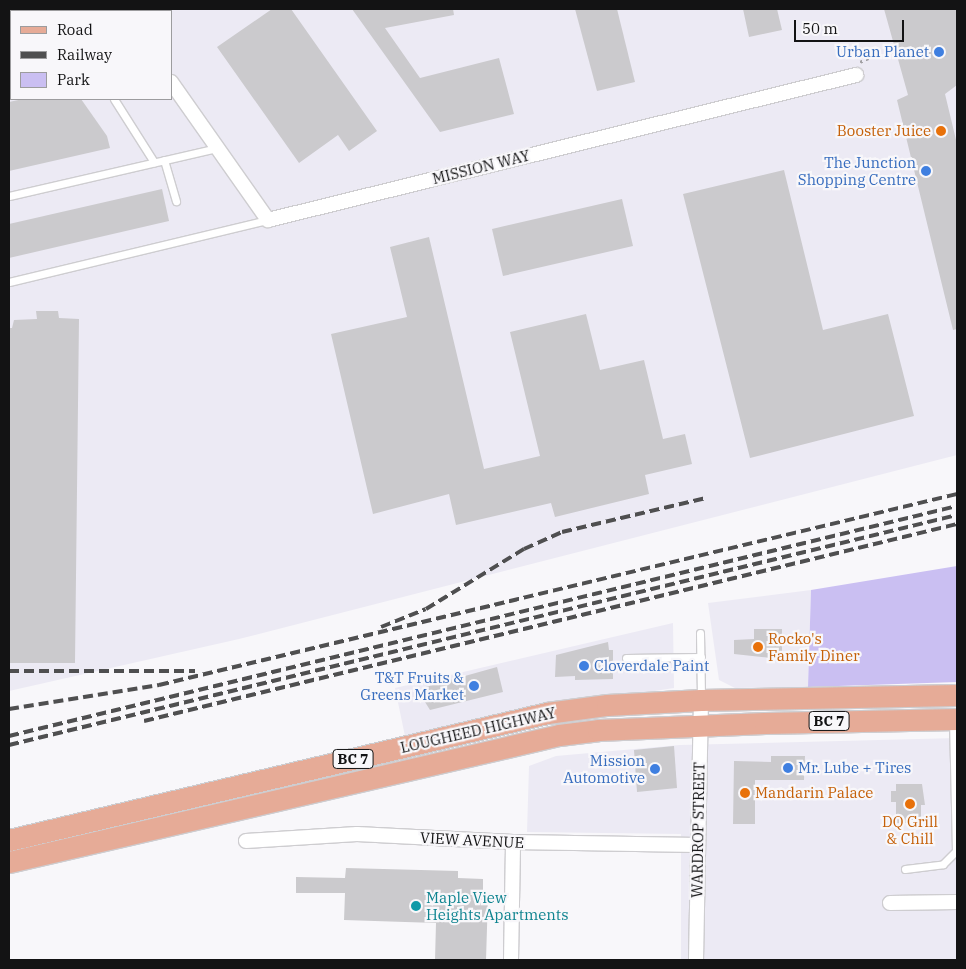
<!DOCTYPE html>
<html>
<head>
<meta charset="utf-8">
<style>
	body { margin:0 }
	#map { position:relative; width:966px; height:969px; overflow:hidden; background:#f8f7fa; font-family:"IBM Plex Serif",serif }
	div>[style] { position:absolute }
	.built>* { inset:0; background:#eceaf4 }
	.green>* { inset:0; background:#cabff2 }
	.building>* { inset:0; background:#cbcacd }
	.path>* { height:2.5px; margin-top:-1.25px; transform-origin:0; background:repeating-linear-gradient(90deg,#a09fa2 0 2.5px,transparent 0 6.5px) }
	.roads { filter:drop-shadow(1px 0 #cecdd0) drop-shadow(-1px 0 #cecdd0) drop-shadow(0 1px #cecdd0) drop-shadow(0 -1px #cecdd0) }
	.service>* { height:7px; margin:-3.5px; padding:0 3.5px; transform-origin:3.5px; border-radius:3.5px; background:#fff }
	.minor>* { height:14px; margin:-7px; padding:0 7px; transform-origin:7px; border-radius:7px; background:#fff }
	.primary>* { height:21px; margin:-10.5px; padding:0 10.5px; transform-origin:10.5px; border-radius:10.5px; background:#e6ab97 }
	.rail>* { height:4px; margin-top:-2px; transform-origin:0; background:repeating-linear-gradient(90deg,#4f4f50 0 10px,transparent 0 15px) }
	.dots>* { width:14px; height:14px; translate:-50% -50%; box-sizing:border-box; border:2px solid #f8f7fa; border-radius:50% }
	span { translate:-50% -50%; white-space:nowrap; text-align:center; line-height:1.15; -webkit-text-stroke:4.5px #f8f7fa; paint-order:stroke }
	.shield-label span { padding:1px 4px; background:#f8f7fa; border:1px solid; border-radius:4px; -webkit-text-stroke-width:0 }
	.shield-label { font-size:14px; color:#131314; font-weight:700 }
	.shop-label { font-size:15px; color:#366cbe }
	.right { translate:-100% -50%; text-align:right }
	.left { translate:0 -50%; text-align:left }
	.food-label { font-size:15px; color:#c56008 }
	.street-label { font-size:15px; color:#131314 }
	.culture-label { font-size:15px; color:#0d838f }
	.frame { position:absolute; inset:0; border:10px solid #131314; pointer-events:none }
	.legend { position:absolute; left:10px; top:10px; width:162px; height:90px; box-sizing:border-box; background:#f8f7fa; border:1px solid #9c9c9e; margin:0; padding:6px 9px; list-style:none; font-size:15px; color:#131314 }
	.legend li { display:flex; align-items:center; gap:10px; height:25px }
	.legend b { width:25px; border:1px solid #9c9c9e }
	.scale { position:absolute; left:794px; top:20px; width:110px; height:22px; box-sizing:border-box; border:2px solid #131314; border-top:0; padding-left:6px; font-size:15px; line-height:18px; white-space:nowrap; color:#131314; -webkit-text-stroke:4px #f8f7fa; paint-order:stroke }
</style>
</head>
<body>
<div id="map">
	<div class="built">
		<div style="clip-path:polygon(evenodd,9px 9px,957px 9px,957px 455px,239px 639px,9px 691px,9px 9px,11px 11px,171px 11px,171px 99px,11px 99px,11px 11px)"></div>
		<div style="clip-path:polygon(811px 590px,808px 687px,735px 688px,719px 680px,708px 603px)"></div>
		<div style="clip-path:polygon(673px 623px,674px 688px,550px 707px,406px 741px,395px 688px)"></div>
		<div style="clip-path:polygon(957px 738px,957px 960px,681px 960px,681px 834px,527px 832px,529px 766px,556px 756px,680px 745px)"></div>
	</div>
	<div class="green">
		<div style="clip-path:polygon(957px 566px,957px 682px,808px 687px,811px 590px)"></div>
	</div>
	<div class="building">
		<div style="clip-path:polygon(272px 9px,291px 9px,377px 131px,349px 151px,338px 135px,299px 163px,217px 47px)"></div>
		<div style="clip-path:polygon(352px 9px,453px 9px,454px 15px,385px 28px,420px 78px,499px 58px,514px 114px,440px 132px)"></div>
		<div style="clip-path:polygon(575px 9px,617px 9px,635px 82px,597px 91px)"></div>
		<div style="clip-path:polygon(743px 9px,777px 9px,782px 30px,749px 37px)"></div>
		<div style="clip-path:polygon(884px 9px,957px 9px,957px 85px,945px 94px,957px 144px,957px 329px,953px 330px,897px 100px,908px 95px)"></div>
		<div style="clip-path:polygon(23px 99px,81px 99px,107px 136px,110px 148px,9px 171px,9px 102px)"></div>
		<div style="clip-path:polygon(784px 170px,823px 330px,888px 314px,914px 416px,750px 458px,683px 194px)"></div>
		<div style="clip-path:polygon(162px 189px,169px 221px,9px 258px,9px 224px)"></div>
		<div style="clip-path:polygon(622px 199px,633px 246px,503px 276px,492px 229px)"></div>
		<div style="clip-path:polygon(429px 237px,484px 469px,540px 456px,510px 332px,586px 314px,600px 370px,644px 360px,663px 439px,685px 434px,692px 464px,645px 475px,649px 494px,555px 517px,551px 503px,456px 525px,449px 494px,373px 514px,331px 334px,407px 317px,390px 247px)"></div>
		<div style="clip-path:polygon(36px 311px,58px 311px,59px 318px,79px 319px,75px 663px,9px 663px,9px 328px,12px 328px,14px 320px,37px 319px)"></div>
		<div style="clip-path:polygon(754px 629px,782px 629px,782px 659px,734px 654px,734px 640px,754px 639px)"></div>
		<div style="clip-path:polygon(608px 642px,609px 650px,613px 650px,613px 679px,575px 680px,575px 676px,555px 677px,556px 655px)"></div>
		<div style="clip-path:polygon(497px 667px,503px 692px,430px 710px,425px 702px,422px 688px)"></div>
		<div style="clip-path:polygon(674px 746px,677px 788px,637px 792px,634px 750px)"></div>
		<div style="clip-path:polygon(771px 756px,805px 756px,804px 780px,755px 780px,755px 824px,733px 824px,734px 761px,771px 762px)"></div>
		<div style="clip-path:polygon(896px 784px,922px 784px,925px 805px,921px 805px,921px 823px,896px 823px,896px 802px,891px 802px,891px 791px,896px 791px)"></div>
		<div style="clip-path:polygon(346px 868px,458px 871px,458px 878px,483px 879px,483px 895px,488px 896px,486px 960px,435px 960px,436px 923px,344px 920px,345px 893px,296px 893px,296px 877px,345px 878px)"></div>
	</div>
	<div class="path">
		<div style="left:860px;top:62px;width:14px;rotate:-25deg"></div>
	</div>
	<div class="roads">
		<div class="service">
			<div style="left:9px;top:68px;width:2px;rotate:-27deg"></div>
			<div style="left:114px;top:99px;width:75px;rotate:57.6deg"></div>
			<div style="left:164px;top:160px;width:43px;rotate:73.7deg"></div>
			<div style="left:9px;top:196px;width:213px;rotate:-13deg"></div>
			<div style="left:9px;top:282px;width:266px;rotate:-13.5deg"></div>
			<div style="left:700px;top:633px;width:64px;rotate:89.1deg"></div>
			<div style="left:626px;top:658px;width:75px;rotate:-0.8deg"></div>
			<div style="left:905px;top:869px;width:38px;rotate:-7deg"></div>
			<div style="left:943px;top:864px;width:18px;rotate:-45deg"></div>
			<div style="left:956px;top:851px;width:129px;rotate:-91.3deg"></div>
		</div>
		<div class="minor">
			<div style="left:119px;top:9px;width:3px;rotate:45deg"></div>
			<div style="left:171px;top:82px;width:169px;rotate:54.9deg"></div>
			<div style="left:268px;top:220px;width:606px;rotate:-13.85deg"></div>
			<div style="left:246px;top:841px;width:111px;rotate:-3.6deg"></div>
			<div style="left:357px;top:834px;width:156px;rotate:2.9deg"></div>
			<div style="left:513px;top:842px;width:184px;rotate:0.9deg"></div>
			<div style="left:890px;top:903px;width:67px;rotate:-0.9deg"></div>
			<div style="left:511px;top:960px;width:118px;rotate:-89deg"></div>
			<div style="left:696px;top:960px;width:260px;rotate:-88.9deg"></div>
		</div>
		<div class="primary">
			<div style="left:9px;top:840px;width:553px;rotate:-13.28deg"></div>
			<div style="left:547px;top:713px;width:61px;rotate:-7.6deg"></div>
			<div style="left:607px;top:705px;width:94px;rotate:-3deg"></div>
			<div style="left:701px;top:700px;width:256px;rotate:-1.1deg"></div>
			<div style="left:9px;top:862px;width:564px;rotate:-13deg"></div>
			<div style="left:559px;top:735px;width:39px;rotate:-7deg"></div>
			<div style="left:598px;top:730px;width:167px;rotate:-2.4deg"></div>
			<div style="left:765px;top:723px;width:192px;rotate:-1.2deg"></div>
		</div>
	</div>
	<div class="rail">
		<div style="left:381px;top:627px;width:48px;rotate:-21.8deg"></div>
		<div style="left:426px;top:609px;width:115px;rotate:-31.5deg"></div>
		<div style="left:524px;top:549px;width:42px;rotate:-24.1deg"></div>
		<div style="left:562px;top:532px;width:148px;rotate:-13.3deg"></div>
		<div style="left:9px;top:671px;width:186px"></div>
		<div style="left:9px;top:709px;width:152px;rotate:-9.1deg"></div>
		<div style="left:159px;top:685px;width:821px;rotate:-13.46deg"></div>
		<div style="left:144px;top:721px;width:837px;rotate:-13.62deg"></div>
		<div style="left:9px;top:736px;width:976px;rotate:-13.64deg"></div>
		<div style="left:9px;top:745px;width:976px;rotate:-13.64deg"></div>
	</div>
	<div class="dots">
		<div style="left:939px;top:52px;background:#3f7fe0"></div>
		<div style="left:941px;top:131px;background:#e8710a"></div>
		<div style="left:926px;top:171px;background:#3f7fe0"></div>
		<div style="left:758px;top:647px;background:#e8710a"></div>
		<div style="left:584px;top:666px;background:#3f7fe0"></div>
		<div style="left:474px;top:686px;background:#3f7fe0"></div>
		<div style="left:788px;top:768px;background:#3f7fe0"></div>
		<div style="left:655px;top:769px;background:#3f7fe0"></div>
		<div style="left:745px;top:793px;background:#e8710a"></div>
		<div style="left:910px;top:804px;background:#e8710a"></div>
		<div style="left:416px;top:906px;background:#0f9aa8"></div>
	</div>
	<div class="shield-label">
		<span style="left:829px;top:721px">BC 7</span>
		<span style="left:353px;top:759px">BC 7</span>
	</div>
	<div class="shop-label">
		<span class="right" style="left:929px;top:52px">Urban Planet</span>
		<span class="right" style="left:916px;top:171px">The Junction<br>Shopping Centre</span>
		<span class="left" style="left:594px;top:666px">Cloverdale Paint</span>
		<span class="right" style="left:464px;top:686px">T&amp;T Fruits &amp;<br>Greens Market</span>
		<span class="right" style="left:645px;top:769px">Mission<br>Automotive</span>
		<span class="left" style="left:798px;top:768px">Mr. Lube + Tires</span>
	</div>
	<div class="food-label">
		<span class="right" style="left:931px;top:131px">Booster Juice</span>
		<span class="left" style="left:768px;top:647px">Rocko's<br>Family Diner</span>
		<span class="left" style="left:755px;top:793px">Mandarin Palace</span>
		<span style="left:910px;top:830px">DQ Grill<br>&amp; Chill</span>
	</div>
	<div class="street-label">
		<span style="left:481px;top:167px;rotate:-14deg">MISSION WAY</span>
		<span style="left:478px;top:730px;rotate:-13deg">LOUGHEED HIGHWAY</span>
		<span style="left:698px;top:830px;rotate:-89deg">WARDROP STREET</span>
		<span style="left:472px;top:840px;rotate:3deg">VIEW AVENUE</span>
	</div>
	<div class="culture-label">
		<span class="left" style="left:426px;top:906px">Maple View<br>Heights Apartments</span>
	</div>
	<div class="frame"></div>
	<ul class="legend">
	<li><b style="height:6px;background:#e6ab97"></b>Road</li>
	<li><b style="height:6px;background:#4f4f50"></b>Railway</li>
	<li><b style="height:14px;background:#cabff2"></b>Park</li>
	</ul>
	<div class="scale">50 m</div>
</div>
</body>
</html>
